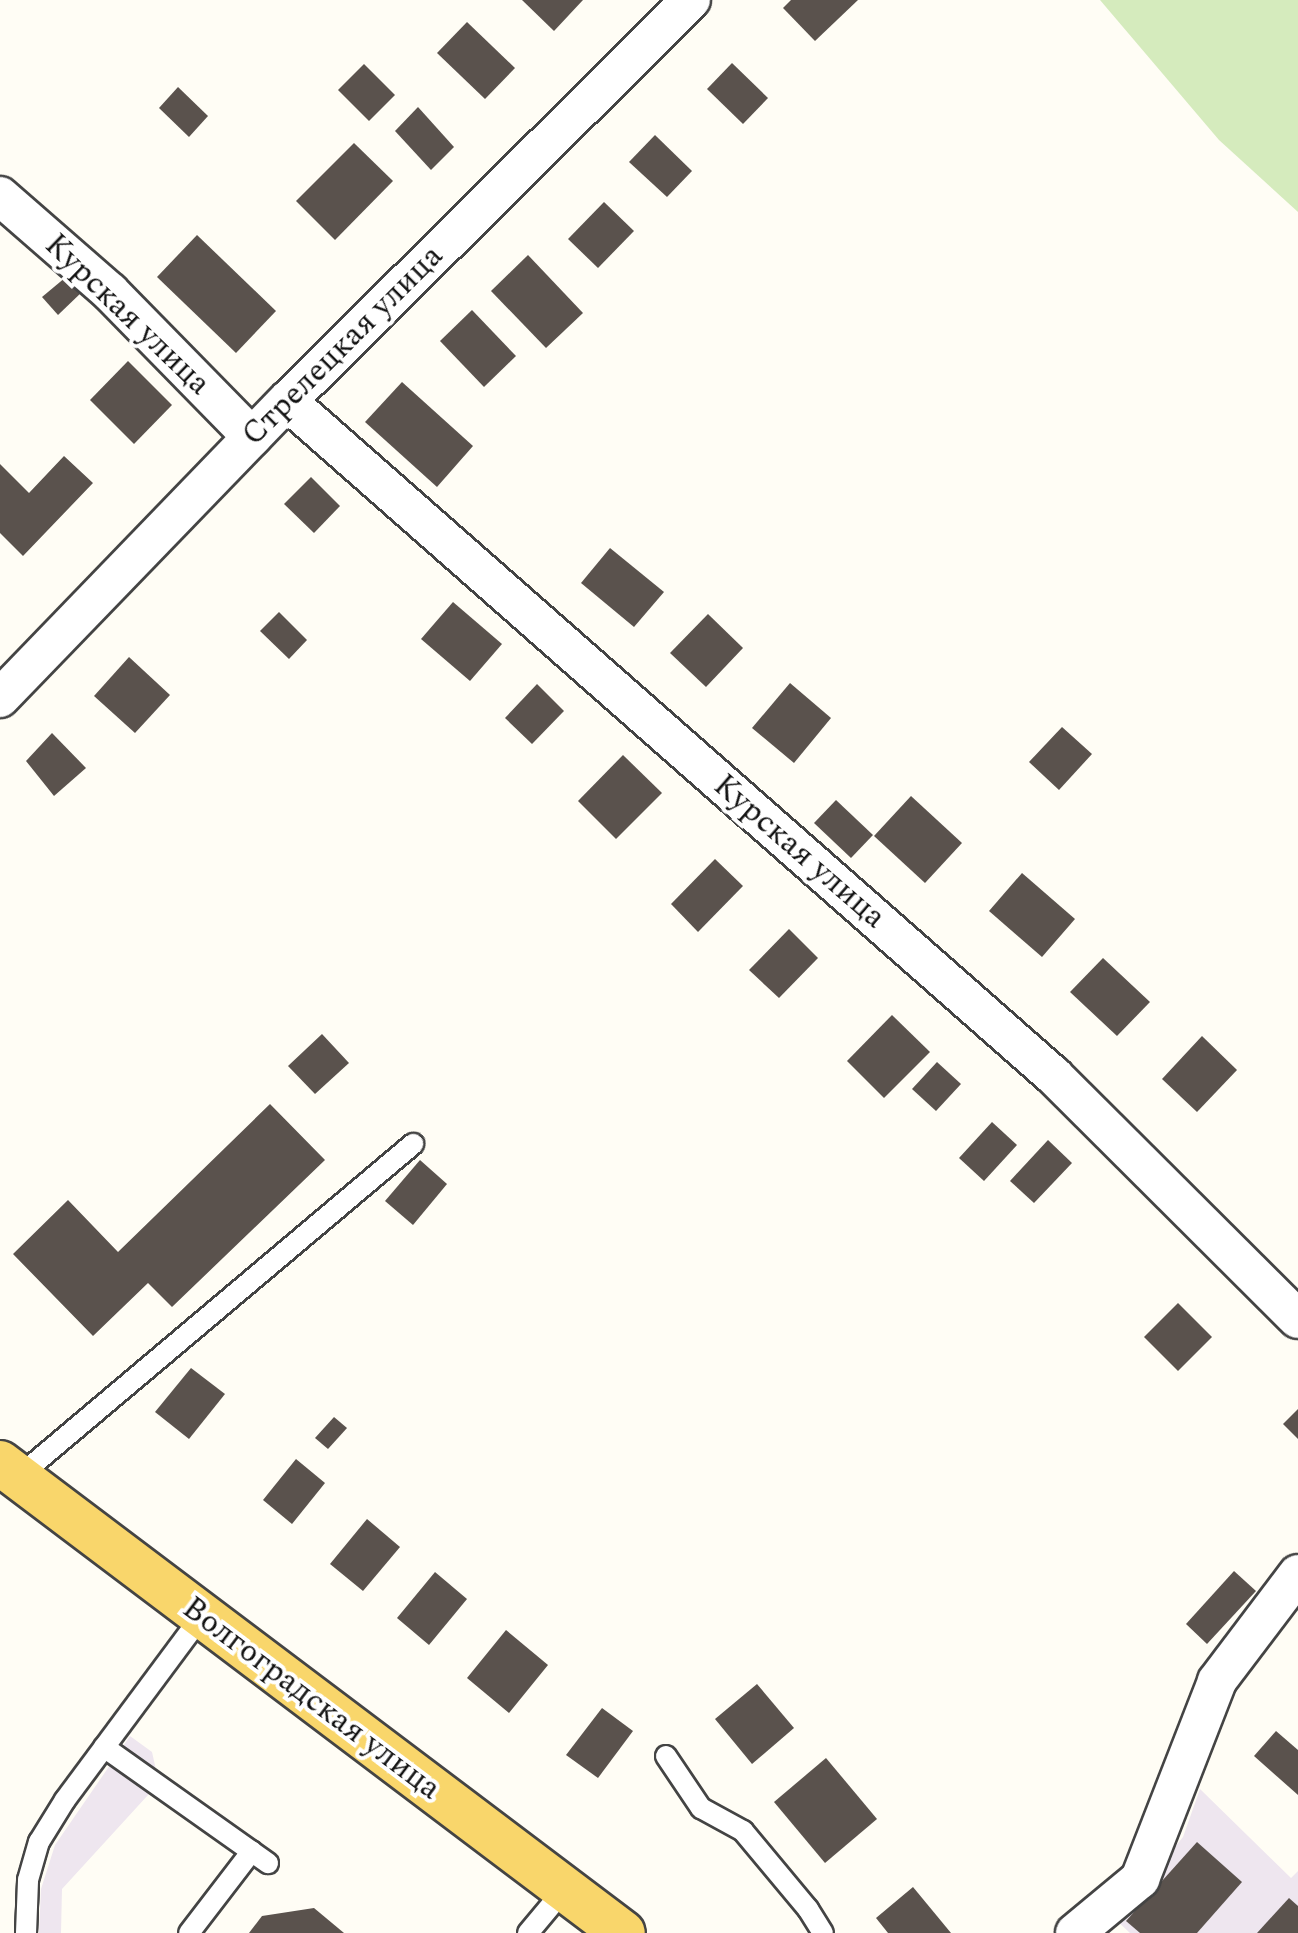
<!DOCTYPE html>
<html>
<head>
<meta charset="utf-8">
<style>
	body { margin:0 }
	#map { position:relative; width:1298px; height:1933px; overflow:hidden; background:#fffdf5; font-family:Spectral,serif }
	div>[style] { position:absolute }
	.industrial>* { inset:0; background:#eee6ef }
	.green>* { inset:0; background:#d5ebbd }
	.building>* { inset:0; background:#5a524d }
	.roads { filter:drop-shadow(2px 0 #444) drop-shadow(-2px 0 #444) drop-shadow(0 2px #444) drop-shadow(0 -2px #444) }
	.lane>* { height:20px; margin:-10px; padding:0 10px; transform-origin:10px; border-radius:10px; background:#fff }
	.street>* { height:38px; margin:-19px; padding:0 19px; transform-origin:19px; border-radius:19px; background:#fff }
	.primary>* { height:44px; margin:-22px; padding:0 22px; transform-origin:22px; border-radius:22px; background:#f9d66b }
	span { translate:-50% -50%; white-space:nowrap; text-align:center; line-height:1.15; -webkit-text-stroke:8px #fff; paint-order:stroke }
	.street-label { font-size:32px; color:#111 }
</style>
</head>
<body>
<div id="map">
	<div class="industrial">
		<div style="clip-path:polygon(130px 1736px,152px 1752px,159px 1783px,62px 1889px,61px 1933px,39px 1933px,41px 1889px,55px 1845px)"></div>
		<div style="clip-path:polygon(1200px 1789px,1291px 1878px,1298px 1871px,1298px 1933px,1130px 1933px,1116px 1920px,1183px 1837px)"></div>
	</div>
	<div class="green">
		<div style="clip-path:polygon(1100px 0,1298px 0,1298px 212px,1219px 140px)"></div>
	</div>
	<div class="building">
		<div style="clip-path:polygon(522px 0,583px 0,554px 31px)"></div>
		<div style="clip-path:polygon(791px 0,858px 0,815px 41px,783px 8px)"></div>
		<div style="clip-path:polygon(467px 22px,515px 68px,485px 99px,437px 53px)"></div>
		<div style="clip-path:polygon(732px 63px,768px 98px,743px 124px,707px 89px)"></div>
		<div style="clip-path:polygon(364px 64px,395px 95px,369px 121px,338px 90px)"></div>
		<div style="clip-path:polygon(178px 87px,208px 116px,189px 137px,159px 108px)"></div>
		<div style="clip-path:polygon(418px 107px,454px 147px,431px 170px,395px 131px)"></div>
		<div style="clip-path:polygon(655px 135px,692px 171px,667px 197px,629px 162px)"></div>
		<div style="clip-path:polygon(354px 143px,393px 181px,335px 240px,296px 201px)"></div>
		<div style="clip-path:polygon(604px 202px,634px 231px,598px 268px,568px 239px)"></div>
		<div style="clip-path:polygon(197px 235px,276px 311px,236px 353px,157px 277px)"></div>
		<div style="clip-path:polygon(528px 255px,583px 313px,546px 348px,491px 291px)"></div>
		<div style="clip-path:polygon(66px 277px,83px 291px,58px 315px,42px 297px)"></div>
		<div style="clip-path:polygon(472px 310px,516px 356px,484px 387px,440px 341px)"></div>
		<div style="clip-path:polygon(128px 361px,172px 405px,134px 444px,90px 400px)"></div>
		<div style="clip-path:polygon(402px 382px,473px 446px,437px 487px,365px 422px)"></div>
		<div style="clip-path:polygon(64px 456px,93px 483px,23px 556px,0 533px,0 464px,29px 493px)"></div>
		<div style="clip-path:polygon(311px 477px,340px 506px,314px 533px,284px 504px)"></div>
		<div style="clip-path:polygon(610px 548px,664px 592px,634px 627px,581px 583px)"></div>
		<div style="clip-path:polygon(453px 602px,502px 644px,470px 681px,421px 639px)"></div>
		<div style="clip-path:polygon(279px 612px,307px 640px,289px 659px,260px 631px)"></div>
		<div style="clip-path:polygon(708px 614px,743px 648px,706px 687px,670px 653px)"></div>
		<div style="clip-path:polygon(129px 657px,170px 695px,135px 733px,94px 696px)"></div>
		<div style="clip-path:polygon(790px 683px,831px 718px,794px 763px,752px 728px)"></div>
		<div style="clip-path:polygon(537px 684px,564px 711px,532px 744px,505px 718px)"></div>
		<div style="clip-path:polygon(1062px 727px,1092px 754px,1059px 790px,1029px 762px)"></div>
		<div style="clip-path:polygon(52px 733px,86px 768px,54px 796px,26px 761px)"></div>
		<div style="clip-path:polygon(623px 755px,662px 793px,616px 839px,578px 801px)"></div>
		<div style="clip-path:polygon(911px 796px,962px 843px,925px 883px,874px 836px)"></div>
		<div style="clip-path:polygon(836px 800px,873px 835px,851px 858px,814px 823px)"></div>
		<div style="clip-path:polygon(715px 859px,743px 886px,698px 932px,671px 904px)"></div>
		<div style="clip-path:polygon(1022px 873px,1075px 919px,1042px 957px,989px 911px)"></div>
		<div style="clip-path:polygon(789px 929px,818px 958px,779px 998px,749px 970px)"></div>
		<div style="clip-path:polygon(1103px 958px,1150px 1002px,1117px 1036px,1070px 992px)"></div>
		<div style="clip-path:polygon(892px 1015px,930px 1052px,884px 1098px,847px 1061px)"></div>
		<div style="clip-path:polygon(322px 1034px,349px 1063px,315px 1094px,288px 1066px)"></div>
		<div style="clip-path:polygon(1202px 1036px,1237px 1070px,1197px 1112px,1162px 1079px)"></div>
		<div style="clip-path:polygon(937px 1062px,961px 1084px,936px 1111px,912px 1089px)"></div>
		<div style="clip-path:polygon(270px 1104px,325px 1160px,172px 1307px,148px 1283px,93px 1336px,13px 1254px,68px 1200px,118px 1252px)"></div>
		<div style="clip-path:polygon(992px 1122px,1017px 1145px,984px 1181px,959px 1158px)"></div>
		<div style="clip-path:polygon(1048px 1140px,1072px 1163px,1034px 1203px,1010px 1181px)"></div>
		<div style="clip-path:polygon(420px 1160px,447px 1184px,413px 1225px,385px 1201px)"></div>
		<div style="clip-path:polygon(1178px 1303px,1212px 1337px,1178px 1371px,1144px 1337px)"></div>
		<div style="clip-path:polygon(191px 1368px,225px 1394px,189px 1439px,155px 1412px)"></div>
		<div style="clip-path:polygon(1298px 1409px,1298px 1439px,1283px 1424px)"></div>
		<div style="clip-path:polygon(334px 1417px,347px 1428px,328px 1449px,315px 1438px)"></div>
		<div style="clip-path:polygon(296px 1459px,325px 1483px,292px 1524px,263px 1500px)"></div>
		<div style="clip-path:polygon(367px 1519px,400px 1547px,363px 1591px,330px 1564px)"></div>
		<div style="clip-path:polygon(1234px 1571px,1256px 1591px,1207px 1644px,1186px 1624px)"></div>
		<div style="clip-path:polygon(435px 1572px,467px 1599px,429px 1645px,397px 1618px)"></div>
		<div style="clip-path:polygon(506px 1630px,548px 1665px,509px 1713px,467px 1678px)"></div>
		<div style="clip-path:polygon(757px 1684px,794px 1728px,752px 1764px,715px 1719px)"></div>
		<div style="clip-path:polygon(602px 1708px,633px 1731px,598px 1778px,566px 1755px)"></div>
		<div style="clip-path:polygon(1276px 1731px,1298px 1750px,1298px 1795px,1254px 1756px)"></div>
		<div style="clip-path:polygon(826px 1758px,877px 1819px,825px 1863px,774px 1802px)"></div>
		<div style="clip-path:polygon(1197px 1842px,1242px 1882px,1197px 1933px,1140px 1933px,1126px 1921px)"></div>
		<div style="clip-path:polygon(913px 1887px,951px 1933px,888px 1933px,876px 1918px)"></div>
		<div style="clip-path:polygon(1289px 1898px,1298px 1906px,1298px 1933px,1257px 1933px)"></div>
		<div style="clip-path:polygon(314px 1908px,344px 1933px,249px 1933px,262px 1916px)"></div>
	</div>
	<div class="roads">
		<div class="lane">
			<div style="left:18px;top:1477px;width:517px;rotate:-40.13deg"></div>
			<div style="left:104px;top:1747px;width:201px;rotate:35.3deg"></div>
			<div style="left:666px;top:1756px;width:63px;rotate:56.1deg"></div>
			<div style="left:701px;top:1808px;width:48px;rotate:28.7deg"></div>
			<div style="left:743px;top:1831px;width:102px;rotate:50.2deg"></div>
			<div style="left:808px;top:1909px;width:28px;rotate:58deg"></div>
			<div style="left:26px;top:1933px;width:53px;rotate:-87.8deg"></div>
			<div style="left:28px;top:1880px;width:40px;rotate:-74deg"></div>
			<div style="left:39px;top:1842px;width:49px;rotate:-58.2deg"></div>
			<div style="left:65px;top:1800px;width:228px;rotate:-53.4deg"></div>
			<div style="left:189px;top:1933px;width:103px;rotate:-52.5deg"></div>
			<div style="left:528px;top:1933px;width:56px;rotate:-50.1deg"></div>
		</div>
		<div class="street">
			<div style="left:0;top:196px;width:146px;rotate:41.1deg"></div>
			<div style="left:110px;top:292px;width:203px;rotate:45.6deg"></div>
			<div style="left:287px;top:401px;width:1022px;rotate:41.35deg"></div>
			<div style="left:1054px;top:1076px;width:344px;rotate:44.9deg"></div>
			<div style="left:0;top:698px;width:413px;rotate:-46deg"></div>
			<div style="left:287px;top:401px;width:569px;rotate:-44.79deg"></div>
			<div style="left:1075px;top:1933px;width:85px;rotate:-39.7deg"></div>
			<div style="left:1140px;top:1879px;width:212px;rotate:-68.7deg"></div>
			<div style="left:1217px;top:1681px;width:134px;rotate:-52.9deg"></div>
		</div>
		<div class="primary">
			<div style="left:0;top:1463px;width:780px;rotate:37.03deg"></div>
		</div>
	</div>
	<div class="street-label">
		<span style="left:127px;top:315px;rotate:44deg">Курская улица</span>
		<span style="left:343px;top:346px;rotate:-45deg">Стрелецкая улица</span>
		<span style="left:799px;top:852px;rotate:41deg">Курская улица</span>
		<span style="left:311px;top:1699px;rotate:37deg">Волгоградская улица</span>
	</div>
</div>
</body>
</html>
